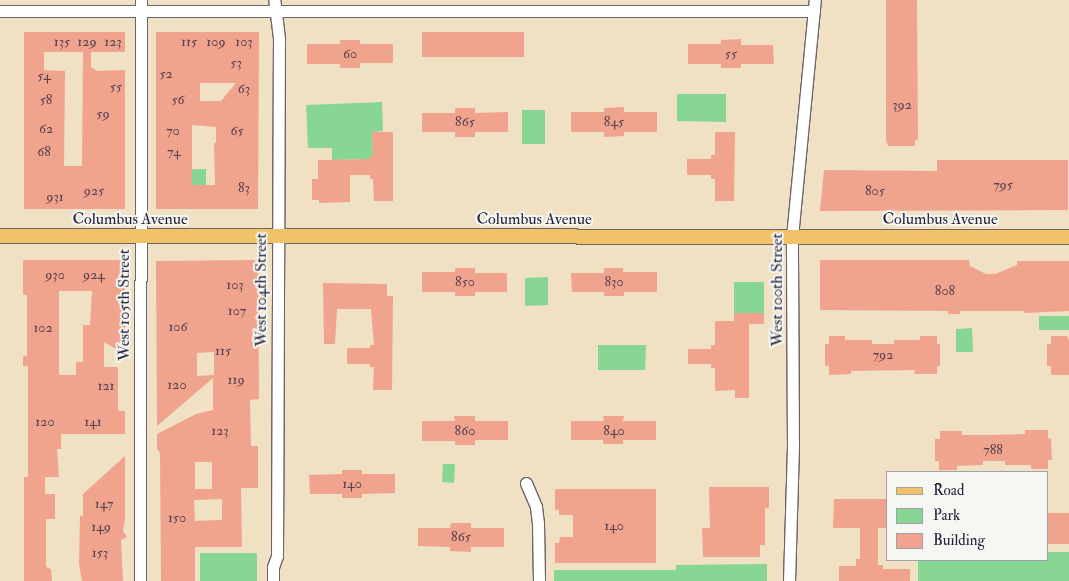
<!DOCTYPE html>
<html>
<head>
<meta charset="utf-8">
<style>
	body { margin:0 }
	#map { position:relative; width:1069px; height:581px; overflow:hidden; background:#f0e1c4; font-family:"IM FELL Double Pica",serif }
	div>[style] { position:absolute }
	.green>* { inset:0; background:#88d694 }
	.building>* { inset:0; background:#f0a38d }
	.roads { filter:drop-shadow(1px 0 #6a656b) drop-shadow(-1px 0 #6a656b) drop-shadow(0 1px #6a656b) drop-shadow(0 -1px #6a656b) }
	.minor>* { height:11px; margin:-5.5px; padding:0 5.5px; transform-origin:5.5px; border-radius:5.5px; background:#fff }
	.major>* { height:14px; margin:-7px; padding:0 7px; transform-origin:7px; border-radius:7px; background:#f1c369 }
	span { translate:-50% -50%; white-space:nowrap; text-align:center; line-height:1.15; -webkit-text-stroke:4px #f6f6f2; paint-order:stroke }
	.number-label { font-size:14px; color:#564250 }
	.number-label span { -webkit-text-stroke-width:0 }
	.street-label { font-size:16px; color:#22223b }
	.legend { position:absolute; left:886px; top:471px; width:162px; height:90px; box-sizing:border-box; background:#f6f6f2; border:1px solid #a1a1a9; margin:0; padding:6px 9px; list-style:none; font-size:15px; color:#22223b }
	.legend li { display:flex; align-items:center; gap:10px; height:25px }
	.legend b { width:25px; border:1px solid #a1a1a9 }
</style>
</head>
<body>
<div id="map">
	<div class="green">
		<div style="clip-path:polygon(677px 94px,726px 94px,726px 122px,677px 121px)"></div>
		<div style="clip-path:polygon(382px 102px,383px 131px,372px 132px,373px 156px,370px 156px,370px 159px,332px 160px,332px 148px,308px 148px,306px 105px)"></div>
		<div style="clip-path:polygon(522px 110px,545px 110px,545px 144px,522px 144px)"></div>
		<div style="clip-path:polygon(206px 169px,206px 185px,156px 185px,156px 170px)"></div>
		<div style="clip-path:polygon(548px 277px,548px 305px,525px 306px,525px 278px)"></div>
		<div style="clip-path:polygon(734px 282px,764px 282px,764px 313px,734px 313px)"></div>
		<div style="clip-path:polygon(1039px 316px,1069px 316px,1069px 330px,1039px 330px)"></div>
		<div style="clip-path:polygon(972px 328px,973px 352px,956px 352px,956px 329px)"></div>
		<div style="clip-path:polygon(598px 345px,646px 345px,645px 370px,598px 370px)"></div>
		<div style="clip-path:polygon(443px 464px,455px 464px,454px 483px,442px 482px)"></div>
		<div style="clip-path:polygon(1048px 552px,1069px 552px,1069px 581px,918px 581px,918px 560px,1048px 560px)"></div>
		<div style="clip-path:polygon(200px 553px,257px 553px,257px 581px,200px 581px)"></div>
		<div style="clip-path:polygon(767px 564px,767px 581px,554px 581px,554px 570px,676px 570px,676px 565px)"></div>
	</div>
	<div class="building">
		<div style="clip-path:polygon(886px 0,917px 0,918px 140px,915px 140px,915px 146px,888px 146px,886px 140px)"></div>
		<div style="clip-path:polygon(evenodd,24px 32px,125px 32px,125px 52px,91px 52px,91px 67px,97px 71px,125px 70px,125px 209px,24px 209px,24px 32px,44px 52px,83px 52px,82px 166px,64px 166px,65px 71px,44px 70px,44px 52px)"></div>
		<div style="clip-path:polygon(evenodd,156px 32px,259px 32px,258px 209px,156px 209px,156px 32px,200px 83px,236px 83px,221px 101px,200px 101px,200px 83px,156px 32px,192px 125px,216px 127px,216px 142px,214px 144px,215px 185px,192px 185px,192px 125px)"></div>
		<div style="clip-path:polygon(422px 32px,524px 32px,524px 57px,422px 57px)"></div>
		<div style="clip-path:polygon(741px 39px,741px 45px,773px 45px,774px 64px,741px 64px,741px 68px,721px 68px,721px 64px,688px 64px,688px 44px,721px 44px,721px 40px)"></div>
		<div style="clip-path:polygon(340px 40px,360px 40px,360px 44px,393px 44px,393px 63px,360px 63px,360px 68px,340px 68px,340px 64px,307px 64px,307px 44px,340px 44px)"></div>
		<div style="clip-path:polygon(624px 107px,624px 112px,657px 112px,657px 132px,624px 132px,624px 136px,604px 137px,604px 132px,571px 132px,571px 112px,604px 112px,604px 108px)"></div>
		<div style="clip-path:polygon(455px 108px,475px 108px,475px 113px,508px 112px,508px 132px,475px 132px,475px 137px,455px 137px,455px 132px,422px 132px,422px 113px,455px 113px)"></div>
		<div style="clip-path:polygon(372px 132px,393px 132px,393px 201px,374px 201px,373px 179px,370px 179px,370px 175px,350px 175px,350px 202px,319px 203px,319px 200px,312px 200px,312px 179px,318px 179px,318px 160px,370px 159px,369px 156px,373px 156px)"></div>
		<div style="clip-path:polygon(715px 132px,735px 132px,734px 201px,715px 201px,715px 179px,711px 179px,711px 175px,687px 175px,687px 159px,711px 159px,711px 155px,715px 155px)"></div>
		<div style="clip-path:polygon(937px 160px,1068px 160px,1068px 210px,820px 211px,824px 170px,937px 171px)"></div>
		<div style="clip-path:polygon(evenodd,23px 260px,125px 260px,125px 349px,116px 349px,104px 342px,104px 367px,118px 367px,118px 408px,119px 411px,125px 411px,125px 434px,61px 434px,61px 449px,57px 449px,59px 477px,45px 477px,45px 494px,55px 494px,55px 519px,46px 519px,46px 567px,51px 569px,52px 581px,24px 581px,24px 477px,28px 477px,28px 366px,23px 366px,23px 356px,27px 356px,27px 295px,23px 295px,23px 260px,59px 291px,92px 291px,90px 325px,83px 325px,83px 362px,76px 362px,76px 375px,59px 375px,59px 291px)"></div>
		<div style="clip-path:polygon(evenodd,258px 260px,259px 399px,250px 400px,251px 446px,258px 446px,258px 488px,241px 488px,242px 547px,195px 547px,195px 581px,161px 581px,160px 453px,157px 449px,157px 434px,196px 414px,213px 410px,213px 378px,157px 426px,156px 261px,258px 260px,214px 352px,214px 375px,197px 376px,197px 353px,214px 352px,258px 260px,195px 462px,212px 462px,212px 489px,195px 489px,195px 462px,258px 260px,222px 499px,222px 520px,195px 521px,194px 500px,222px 499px)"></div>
		<div style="clip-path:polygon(820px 260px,969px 260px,970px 266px,986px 274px,995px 274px,1017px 265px,1017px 261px,1069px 261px,1069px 311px,1024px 313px,1024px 311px,960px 311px,960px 314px,948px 314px,948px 311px,820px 310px)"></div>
		<div style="clip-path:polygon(455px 268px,475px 268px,475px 273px,507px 273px,507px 292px,475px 292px,475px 296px,455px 296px,455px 292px,422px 292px,422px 272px,455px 272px)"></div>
		<div style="clip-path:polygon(604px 268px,623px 268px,623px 272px,657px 272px,657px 292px,624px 292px,624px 296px,604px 296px,604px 292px,572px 292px,571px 273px,604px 273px)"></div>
		<div style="clip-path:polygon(323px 283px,387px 284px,387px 296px,393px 296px,392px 390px,373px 390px,374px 367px,370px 367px,370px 364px,347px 364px,347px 348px,370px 348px,370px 345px,374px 345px,371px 309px,337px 309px,335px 344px,324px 344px)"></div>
		<div style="clip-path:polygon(734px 313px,764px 313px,764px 324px,749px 324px,749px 398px,735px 398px,735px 390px,715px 391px,715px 368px,711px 368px,711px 364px,688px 364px,688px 349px,711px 349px,711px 345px,715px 345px,715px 321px,734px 321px)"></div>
		<div style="clip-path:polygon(829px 336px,845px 336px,845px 340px,872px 340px,872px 344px,894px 344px,894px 340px,920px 340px,920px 336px,937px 336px,937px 344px,940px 344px,940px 366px,937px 366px,937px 374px,914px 374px,915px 370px,851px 371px,851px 374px,829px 375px,829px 366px,825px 366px,825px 344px,829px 344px)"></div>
		<div style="clip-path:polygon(1051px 336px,1067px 336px,1069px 340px,1069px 375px,1051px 375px,1051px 366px,1047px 366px,1047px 344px,1051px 344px)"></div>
		<div style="clip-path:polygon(454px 416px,475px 416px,475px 421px,508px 421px,508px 440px,475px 440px,475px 445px,455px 445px,455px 441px,422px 441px,422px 421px,455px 421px)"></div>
		<div style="clip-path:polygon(603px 416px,624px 416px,623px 421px,656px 421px,656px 440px,623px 440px,623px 444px,603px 444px,603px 440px,571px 440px,571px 421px,604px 421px)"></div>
		<div style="clip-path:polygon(1025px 430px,1048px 430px,1048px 439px,1051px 438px,1052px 460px,1048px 460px,1048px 469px,1031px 469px,1031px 465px,1005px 465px,1005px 461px,983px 461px,983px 465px,957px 466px,957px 470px,939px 470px,939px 461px,935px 461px,935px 439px,940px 439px,940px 431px,962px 431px,962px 435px,991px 435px,1025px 434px)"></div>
		<div style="clip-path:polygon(125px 456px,125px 520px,123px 531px,127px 537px,121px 540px,123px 581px,82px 581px,79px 564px,80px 516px,83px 516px,83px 494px)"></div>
		<div style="clip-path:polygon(342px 470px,362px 470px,362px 474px,395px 474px,395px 493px,362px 494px,362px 498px,342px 498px,342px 494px,310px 494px,309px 475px,342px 474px)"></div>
		<div style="clip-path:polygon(709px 487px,769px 487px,769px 508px,765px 508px,765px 545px,760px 545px,760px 557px,703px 557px,702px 528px,710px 528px)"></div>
		<div style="clip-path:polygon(555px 489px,656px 489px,656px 563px,555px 563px,555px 543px,559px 543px,560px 537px,573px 537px,573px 515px,559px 515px,559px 510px,555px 510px)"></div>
		<div style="clip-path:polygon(834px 499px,888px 499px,888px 528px,878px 528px,878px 565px,883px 565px,883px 569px,910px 569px,910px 581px,839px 581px,839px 566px,856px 566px,856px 559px,860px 559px,860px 528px,833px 528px)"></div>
		<div style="clip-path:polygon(1048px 513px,1069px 513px,1069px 544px,1048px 544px)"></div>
		<div style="clip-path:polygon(451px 523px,471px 523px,471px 528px,504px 528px,504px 547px,471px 547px,471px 552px,450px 551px,450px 547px,418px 546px,418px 528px,450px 528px)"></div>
	</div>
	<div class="roads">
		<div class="minor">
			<div style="left:0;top:11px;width:814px"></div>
			<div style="left:526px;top:483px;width:26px;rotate:67deg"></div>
			<div style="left:536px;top:507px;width:16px;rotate:83deg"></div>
			<div style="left:538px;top:523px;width:58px;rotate:89deg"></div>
			<div style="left:140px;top:581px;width:581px;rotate:-89.9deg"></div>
			<div style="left:273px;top:581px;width:14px;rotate:-90deg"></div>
			<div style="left:273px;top:567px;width:12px;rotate:-70deg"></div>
			<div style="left:277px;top:556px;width:518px;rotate:-89.78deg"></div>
			<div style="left:279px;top:38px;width:38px;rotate:-97deg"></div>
			<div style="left:789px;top:581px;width:134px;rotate:-88.3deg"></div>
			<div style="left:793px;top:447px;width:210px;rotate:-90.3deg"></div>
			<div style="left:792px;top:237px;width:238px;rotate:-84.5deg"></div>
		</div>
		<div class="major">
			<div style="left:0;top:236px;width:1069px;rotate:0.05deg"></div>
		</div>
	</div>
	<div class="number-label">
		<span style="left:62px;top:42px">135</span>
		<span style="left:87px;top:42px">129</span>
		<span style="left:113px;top:42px">123</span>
		<span style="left:189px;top:42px">115</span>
		<span style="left:216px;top:42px">109</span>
		<span style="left:244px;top:42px">103</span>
		<span style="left:350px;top:54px">60</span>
		<span style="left:731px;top:54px">55</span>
		<span style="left:236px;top:63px">53</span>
		<span style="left:166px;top:74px">52</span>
		<span style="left:44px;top:76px">54</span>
		<span style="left:116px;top:87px">55</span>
		<span style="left:244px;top:89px">63</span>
		<span style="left:46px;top:100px">58</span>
		<span style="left:178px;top:100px">56</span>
		<span style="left:902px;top:105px">392</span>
		<span style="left:103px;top:114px">59</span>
		<span style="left:465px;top:122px">865</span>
		<span style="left:614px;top:122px">845</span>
		<span style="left:46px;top:129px">62</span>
		<span style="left:173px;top:131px">70</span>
		<span style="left:237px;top:131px">65</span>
		<span style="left:44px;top:152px">68</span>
		<span style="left:174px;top:152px">74</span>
		<span style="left:1003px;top:185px">795</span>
		<span style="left:244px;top:188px">83</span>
		<span style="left:94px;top:191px">925</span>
		<span style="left:875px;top:191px">805</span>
		<span style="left:55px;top:197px">931</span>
		<span style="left:55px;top:275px">930</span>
		<span style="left:94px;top:275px">924</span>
		<span style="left:465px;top:282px">850</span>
		<span style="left:614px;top:282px">830</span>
		<span style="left:235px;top:285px">103</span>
		<span style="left:945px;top:291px">808</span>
		<span style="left:237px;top:311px">107</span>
		<span style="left:178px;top:327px">106</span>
		<span style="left:43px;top:328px">102</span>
		<span style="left:223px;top:351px">115</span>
		<span style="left:883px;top:355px">792</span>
		<span style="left:236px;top:380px">119</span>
		<span style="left:177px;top:385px">120</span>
		<span style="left:106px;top:386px">121</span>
		<span style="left:45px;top:422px">120</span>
		<span style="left:93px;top:422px">141</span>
		<span style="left:220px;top:431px">123</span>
		<span style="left:465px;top:431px">860</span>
		<span style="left:614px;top:431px">840</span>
		<span style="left:993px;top:450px">788</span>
		<span style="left:352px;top:484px">140</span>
		<span style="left:104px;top:504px">147</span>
		<span style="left:177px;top:518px">150</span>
		<span style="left:614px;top:526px">140</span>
		<span style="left:101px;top:527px">149</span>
		<span style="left:461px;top:537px">865</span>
		<span style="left:100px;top:553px">153</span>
	</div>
	<div class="street-label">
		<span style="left:130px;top:219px">Columbus Avenue</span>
		<span style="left:534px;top:219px">Columbus Avenue</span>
		<span style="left:940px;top:219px">Columbus Avenue</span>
		<span style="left:261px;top:290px;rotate:-90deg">West 104th Street</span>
		<span style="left:777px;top:290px;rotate:-90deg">West 100th Street</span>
		<span style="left:124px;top:305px;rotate:-90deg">West 105th Street</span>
	</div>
	<ul class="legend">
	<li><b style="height:6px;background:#f1c369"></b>Road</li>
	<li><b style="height:14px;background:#88d694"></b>Park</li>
	<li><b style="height:14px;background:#f0a38d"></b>Building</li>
	</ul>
</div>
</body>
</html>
